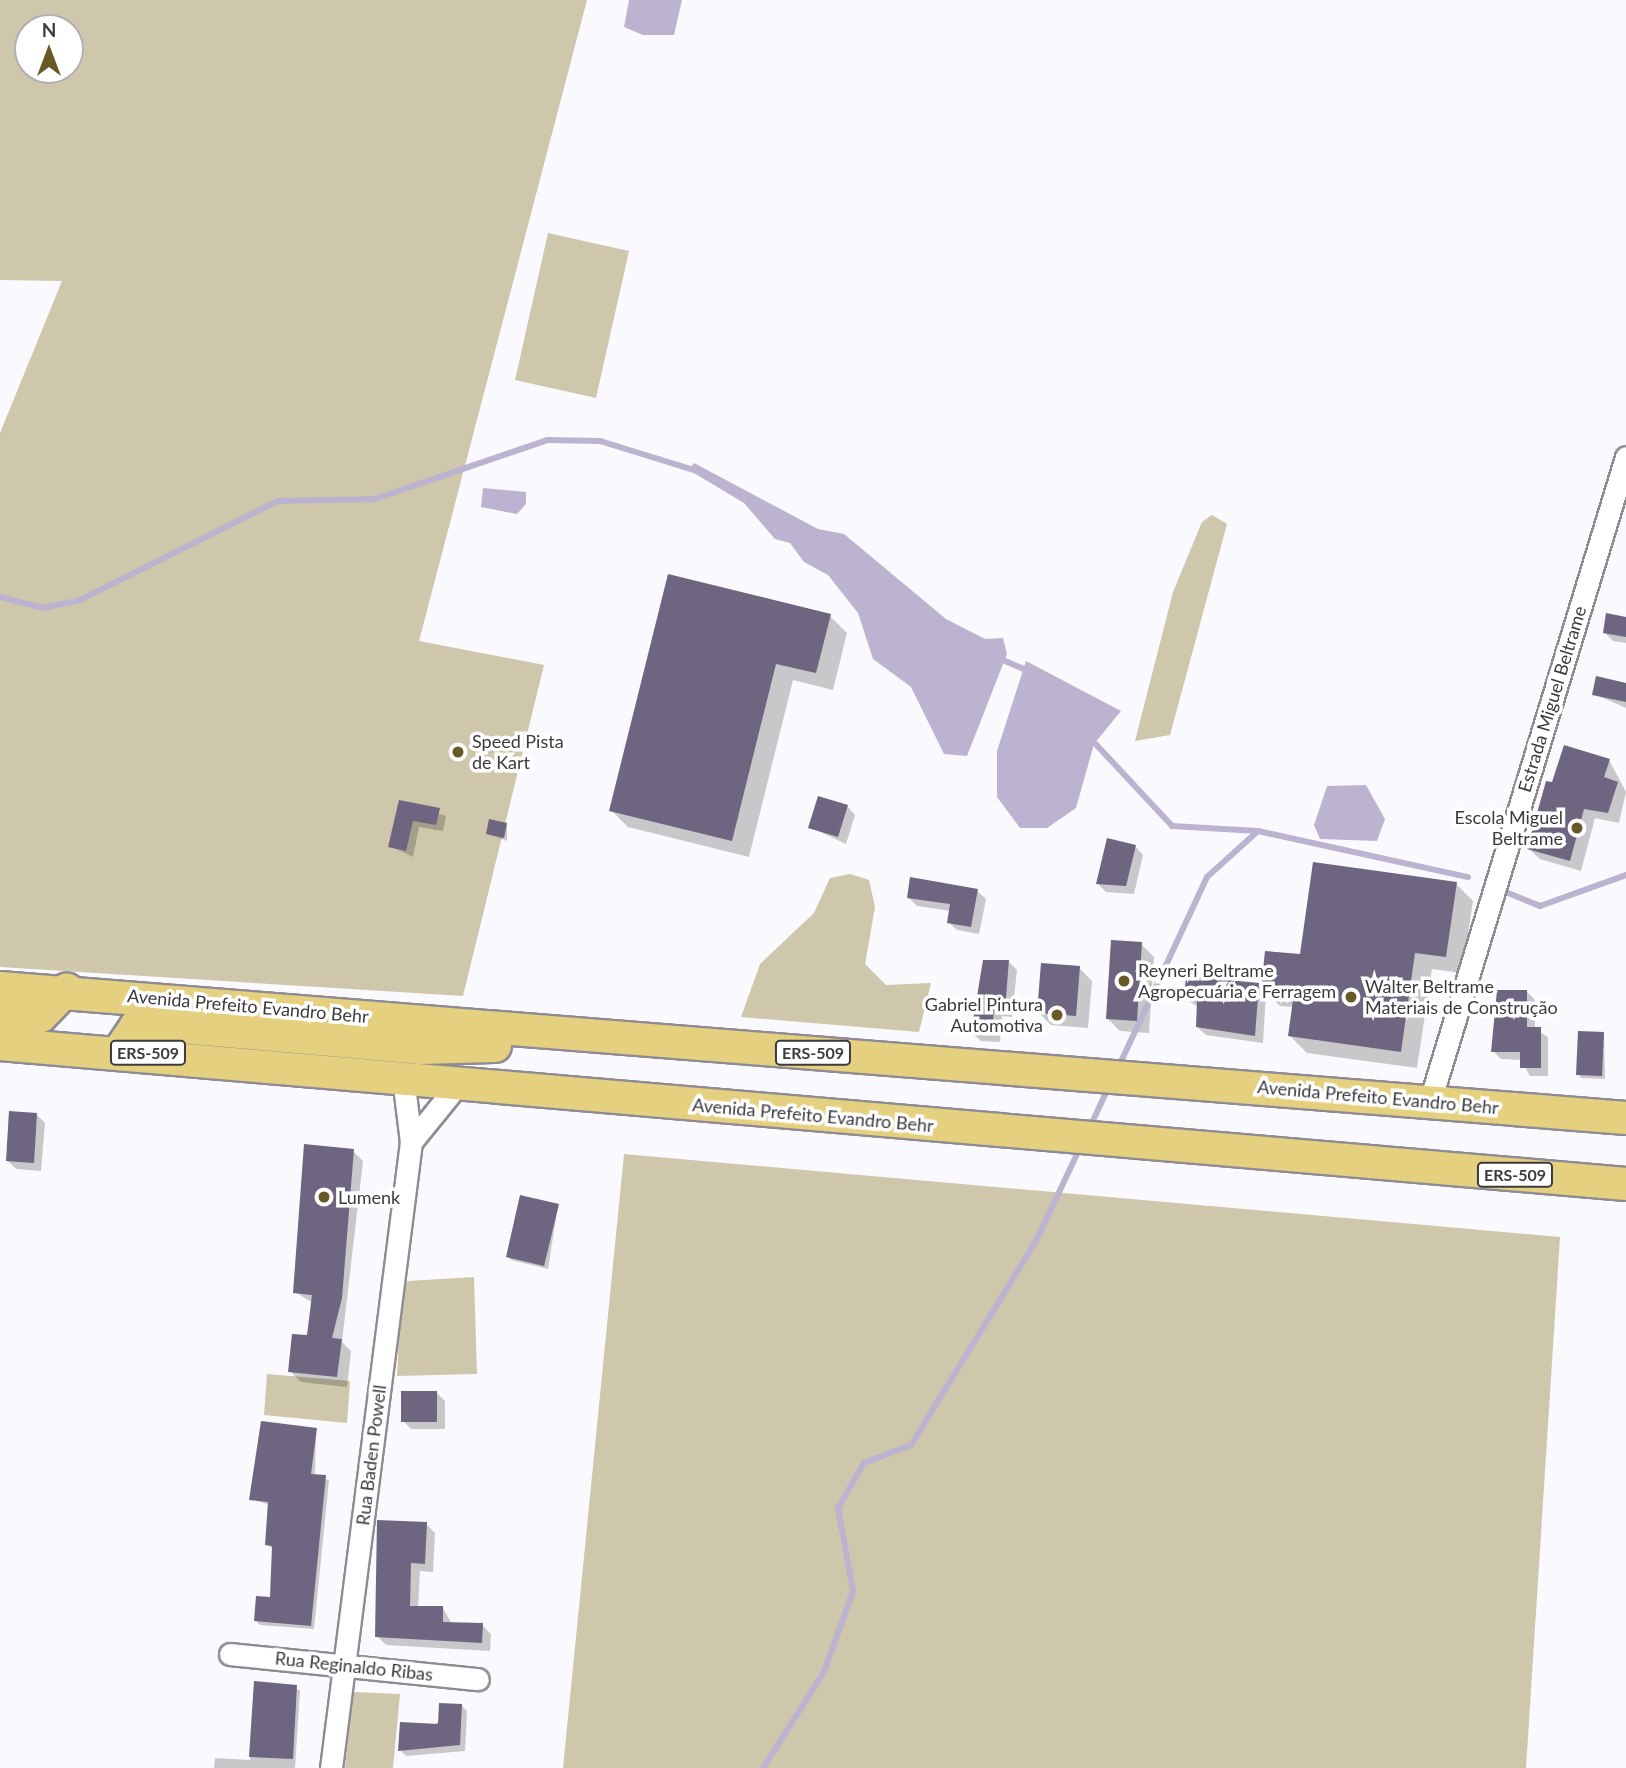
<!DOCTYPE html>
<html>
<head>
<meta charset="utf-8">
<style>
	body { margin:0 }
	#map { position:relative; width:1626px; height:1768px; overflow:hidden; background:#faf9fd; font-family:Lato,sans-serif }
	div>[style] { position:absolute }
	.green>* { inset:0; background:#cec7ac }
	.water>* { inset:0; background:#bcb3d0 }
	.shadow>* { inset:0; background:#0003 }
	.stream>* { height:6px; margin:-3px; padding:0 3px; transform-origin:3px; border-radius:3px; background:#bcb3d0 }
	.building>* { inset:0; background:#6e6580 }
	.roads { filter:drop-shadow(2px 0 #8e8b95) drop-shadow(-2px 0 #8e8b95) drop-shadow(0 2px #8e8b95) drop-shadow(0 -2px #8e8b95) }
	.minor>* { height:21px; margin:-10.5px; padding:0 10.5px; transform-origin:10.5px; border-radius:10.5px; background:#fff }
	.highway>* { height:32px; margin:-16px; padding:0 16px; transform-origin:16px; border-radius:16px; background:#e5d080 }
	.dots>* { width:19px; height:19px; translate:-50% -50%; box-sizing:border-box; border:4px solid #fff; border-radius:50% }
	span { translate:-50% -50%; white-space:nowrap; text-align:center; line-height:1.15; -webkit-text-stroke:7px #fff; paint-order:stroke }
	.shield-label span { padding:2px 5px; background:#fff; border:2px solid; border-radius:5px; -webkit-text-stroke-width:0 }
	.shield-label { font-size:16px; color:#3c3a3f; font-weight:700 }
	.street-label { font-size:18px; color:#3c3a3f }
	.poi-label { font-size:18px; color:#3c3a3f }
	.left { translate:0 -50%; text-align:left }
	.right { translate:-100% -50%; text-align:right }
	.north { position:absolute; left:14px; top:14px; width:70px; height:70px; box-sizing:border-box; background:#fff; border:2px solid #b1b0b2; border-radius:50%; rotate:0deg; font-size:19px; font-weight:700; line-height:28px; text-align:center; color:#3c3a3f }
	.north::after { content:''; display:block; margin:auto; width:24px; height:32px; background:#675a27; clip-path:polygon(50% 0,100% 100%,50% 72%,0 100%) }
</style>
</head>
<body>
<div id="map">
	<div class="green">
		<div style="clip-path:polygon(evenodd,0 0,587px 0,419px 641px,544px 665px,463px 996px,0 967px,0 433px,62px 281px,0 280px,0 0,28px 28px,70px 28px,70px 70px,28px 70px,28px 28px)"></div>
		<div style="clip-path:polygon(548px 233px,629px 251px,596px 398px,515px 380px)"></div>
		<div style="clip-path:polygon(1212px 515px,1227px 524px,1170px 735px,1135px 741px,1173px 592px,1202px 522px)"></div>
		<div style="clip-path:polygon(850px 874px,869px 880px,875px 907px,865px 964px,886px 985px,931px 983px,919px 1032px,741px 1017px,760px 964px,814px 913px,830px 878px)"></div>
		<div style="clip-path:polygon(624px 1154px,1560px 1237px,1526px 1768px,563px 1768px)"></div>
		<div style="clip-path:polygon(474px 1277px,477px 1374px,397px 1376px,401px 1290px,408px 1281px)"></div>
		<div style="clip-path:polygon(267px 1374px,350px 1381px,347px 1423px,264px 1415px)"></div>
		<div style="clip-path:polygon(353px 1692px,400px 1694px,393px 1768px,345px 1768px)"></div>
	</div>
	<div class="water">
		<div style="clip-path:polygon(629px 0,682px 0,674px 35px,643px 35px,624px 27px)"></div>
		<div style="clip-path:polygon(694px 463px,818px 529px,844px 534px,946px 619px,985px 639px,1003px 638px,1007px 654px,967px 756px,944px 754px,911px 687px,873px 659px,858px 613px,828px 575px,804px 562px,790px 543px,775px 539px,744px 503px,689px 470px)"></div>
		<div style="clip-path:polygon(483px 488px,526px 492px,526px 504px,517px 514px,481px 507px)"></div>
		<div style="clip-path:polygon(1026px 661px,1121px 711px,1094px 744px,1076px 808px,1047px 828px,1020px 828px,997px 797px,997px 751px)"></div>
		<div style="clip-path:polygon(1366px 785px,1385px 819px,1377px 841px,1320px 839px,1314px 825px,1327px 786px)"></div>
	</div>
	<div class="shadow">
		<div style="clip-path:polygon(830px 616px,847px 633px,833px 690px,793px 680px,749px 857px,628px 827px,611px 810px)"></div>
		<div style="clip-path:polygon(1626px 619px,1626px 643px,1613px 641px,1605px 633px)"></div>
		<div style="clip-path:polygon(1626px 684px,1626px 708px,1594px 694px)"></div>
		<div style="clip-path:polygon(1609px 760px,1626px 792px,1619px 823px,1595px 818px,1581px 871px,1540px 859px,1529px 849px)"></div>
		<div style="clip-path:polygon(400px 802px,446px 816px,443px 831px,419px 827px,413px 857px,390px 846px)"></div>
		<div style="clip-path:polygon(847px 806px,855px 815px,846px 844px,810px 827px)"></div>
		<div style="clip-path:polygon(507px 825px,507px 841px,488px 834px)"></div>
		<div style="clip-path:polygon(1135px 846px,1143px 855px,1134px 894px,1106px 892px,1098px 884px)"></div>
		<div style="clip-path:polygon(1456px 884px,1473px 901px,1462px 973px,1432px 969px,1417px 1068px,1307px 1053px,1290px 1036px,1294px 1007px,1280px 1006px,1266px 992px,1263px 1043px,1206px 1035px,1197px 1027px,1198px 1007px,1186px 999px,1258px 985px,1263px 990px,1301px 956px)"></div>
		<div style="clip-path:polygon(977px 891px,986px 899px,979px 934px,957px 930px,948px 922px,951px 911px,917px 906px,909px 898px)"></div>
		<div style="clip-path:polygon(1141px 944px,1154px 957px,1149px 1033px,1120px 1031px,1108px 1019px)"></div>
		<div style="clip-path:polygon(1009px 962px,1017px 970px,1012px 1017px,1002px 1016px,1000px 1042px,981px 1041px,972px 1033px)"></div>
		<div style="clip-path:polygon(1079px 968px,1092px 981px,1088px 1028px,1051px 1025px,1038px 1012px)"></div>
		<div style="clip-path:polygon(1527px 992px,1535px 1000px,1535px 1029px,1548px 1037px,1548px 1076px,1530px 1076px,1521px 1060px,1501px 1059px,1493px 1051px)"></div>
		<div style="clip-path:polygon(1604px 1034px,1605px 1079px,1581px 1078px,1578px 1074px)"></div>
		<div style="clip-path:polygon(36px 1114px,45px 1123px,41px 1171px,16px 1169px,8px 1161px)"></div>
		<div style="clip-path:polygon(353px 1151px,363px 1161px,342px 1342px,351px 1351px,347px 1387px,301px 1382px,290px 1371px,309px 1337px,313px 1303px,295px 1292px)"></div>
		<div style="clip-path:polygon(558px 1205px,548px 1269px,511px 1260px,508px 1257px)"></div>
		<div style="clip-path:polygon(437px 1393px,445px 1401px,445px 1429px,411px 1429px,403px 1421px)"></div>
		<div style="clip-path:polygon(316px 1429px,315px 1476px,329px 1480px,314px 1629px,260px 1625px,256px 1621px,272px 1598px,274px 1549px,267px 1545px,270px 1505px,251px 1499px)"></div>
		<div style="clip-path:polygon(426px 1524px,435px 1533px,433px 1572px,420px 1571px,418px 1608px,443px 1608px,452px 1624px,482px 1625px,491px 1634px,490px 1651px,386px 1645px,377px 1636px)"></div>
		<div style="clip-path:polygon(256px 1683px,300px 1690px,295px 1768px,214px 1768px,215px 1758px,250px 1760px)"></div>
		<div style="clip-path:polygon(461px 1705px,467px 1711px,465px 1751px,406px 1756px,400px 1750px)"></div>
	</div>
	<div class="stream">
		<div style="left:0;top:597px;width:44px;rotate:14.3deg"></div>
		<div style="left:43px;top:608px;width:38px;rotate:-12deg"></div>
		<div style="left:80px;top:600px;width:221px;rotate:-26.6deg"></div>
		<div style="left:278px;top:501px;width:97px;rotate:-1.2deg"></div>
		<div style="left:375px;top:499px;width:182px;rotate:-18.9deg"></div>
		<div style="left:547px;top:440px;width:53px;rotate:1.1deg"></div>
		<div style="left:600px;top:441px;width:102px;rotate:17.2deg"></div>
		<div style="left:998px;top:658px;width:34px;rotate:23deg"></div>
		<div style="left:1091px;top:739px;width:119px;rotate:47deg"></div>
		<div style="left:1172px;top:826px;width:86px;rotate:3.3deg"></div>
		<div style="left:1508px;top:893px;width:35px;rotate:22deg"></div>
		<div style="left:1540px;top:906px;width:91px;rotate:-19.8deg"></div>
		<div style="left:1118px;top:1068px;width:211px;rotate:-65deg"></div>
		<div style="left:1207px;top:877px;width:69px;rotate:-42deg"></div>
		<div style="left:1258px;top:831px;width:215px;rotate:12.4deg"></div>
		<div style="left:1089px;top:1129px;width:50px;rotate:-65deg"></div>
		<div style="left:763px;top:1768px;width:114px;rotate:-57.6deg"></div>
		<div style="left:824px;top:1672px;width:86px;rotate:-70.3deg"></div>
		<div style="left:853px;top:1591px;width:84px;rotate:-100.2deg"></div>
		<div style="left:838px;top:1508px;width:52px;rotate:-60deg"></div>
		<div style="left:864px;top:1463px;width:50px;rotate:-21deg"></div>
		<div style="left:911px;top:1445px;width:237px;rotate:-58.5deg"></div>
		<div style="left:1035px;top:1243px;width:105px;rotate:-64.7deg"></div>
	</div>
	<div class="building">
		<div style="clip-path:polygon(668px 574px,831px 614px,816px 673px,776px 664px,732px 841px,609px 811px)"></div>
		<div style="clip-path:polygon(1606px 613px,1626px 617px,1626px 637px,1603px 633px)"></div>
		<div style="clip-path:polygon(1596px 676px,1626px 683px,1626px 702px,1592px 695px)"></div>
		<div style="clip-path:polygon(1564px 745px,1610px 759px,1604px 777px,1618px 782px,1608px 813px,1584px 809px,1570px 861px,1527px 849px,1546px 781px,1552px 782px)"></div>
		<div style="clip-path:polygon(818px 796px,848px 805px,838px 837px,808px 828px)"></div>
		<div style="clip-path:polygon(399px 800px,440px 808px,436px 825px,413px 821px,406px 851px,388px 847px)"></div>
		<div style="clip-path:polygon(489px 819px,507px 823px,504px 838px,486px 834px)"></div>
		<div style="clip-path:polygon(1107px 838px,1136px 845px,1126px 886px,1096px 884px)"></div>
		<div style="clip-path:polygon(1313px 862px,1457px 882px,1446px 957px,1415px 953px,1401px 1052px,1288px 1036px,1294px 993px,1261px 990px,1265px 951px,1300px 954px)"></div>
		<div style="clip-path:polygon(910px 877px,978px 889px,971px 927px,947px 923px,950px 904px,907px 898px)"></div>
		<div style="clip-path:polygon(1111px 940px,1142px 942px,1137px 1021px,1106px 1019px)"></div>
		<div style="clip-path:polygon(983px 960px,1009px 960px,1005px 1009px,994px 1009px,992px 1035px,971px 1033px)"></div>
		<div style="clip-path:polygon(1041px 963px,1080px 966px,1076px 1016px,1037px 1013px)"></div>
		<div style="clip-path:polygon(1186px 976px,1259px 983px,1255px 1036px,1196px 1027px,1197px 1000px,1184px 999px)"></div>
		<div style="clip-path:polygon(1497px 990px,1527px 990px,1527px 1027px,1541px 1027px,1541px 1068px,1520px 1068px,1520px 1052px,1491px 1052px)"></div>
		<div style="clip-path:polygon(1578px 1031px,1604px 1032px,1602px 1076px,1576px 1075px)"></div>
		<div style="clip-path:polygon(9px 1111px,37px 1113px,34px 1163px,6px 1161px)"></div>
		<div style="clip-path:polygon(304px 1144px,354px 1149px,342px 1298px,332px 1338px,342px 1339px,337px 1377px,288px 1372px,292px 1334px,307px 1335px,312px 1295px,293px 1293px)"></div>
		<div style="clip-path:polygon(520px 1195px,559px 1204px,544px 1266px,506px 1257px)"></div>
		<div style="clip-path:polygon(401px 1391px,437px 1391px,437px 1422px,401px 1422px)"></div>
		<div style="clip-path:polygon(261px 1421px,317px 1428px,311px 1474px,326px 1475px,311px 1626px,254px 1621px,256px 1596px,270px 1597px,272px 1546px,265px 1545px,268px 1502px,249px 1500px)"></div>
		<div style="clip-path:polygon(377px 1520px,427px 1522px,425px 1564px,411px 1563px,410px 1606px,443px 1606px,443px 1622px,483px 1623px,482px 1643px,375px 1637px)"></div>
		<div style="clip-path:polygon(254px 1681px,297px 1685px,293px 1759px,249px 1757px)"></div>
		<div style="clip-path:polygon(439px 1703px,462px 1704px,460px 1745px,398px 1751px,400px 1722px,438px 1724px)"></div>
	</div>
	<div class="roads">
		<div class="minor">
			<div style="left:1430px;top:1101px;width:673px;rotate:-73.07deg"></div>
			<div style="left:411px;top:1142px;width:76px;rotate:-50.9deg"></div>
			<div style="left:230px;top:1654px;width:249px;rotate:5.8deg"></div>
			<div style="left:331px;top:1768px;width:631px;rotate:-82.72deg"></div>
			<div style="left:411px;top:1142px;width:64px;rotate:-97.1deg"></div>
		</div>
		<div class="highway">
			<div style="left:0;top:988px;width:1631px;rotate:4.57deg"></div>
			<div style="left:0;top:1018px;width:41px;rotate:-2.8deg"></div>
			<div style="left:41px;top:1016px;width:37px;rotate:-46deg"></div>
			<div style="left:0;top:1044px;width:1632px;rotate:4.92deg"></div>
			<div style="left:120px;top:1050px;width:29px;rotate:-56deg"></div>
			<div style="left:136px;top:1026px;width:23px;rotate:-2deg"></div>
			<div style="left:159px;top:1025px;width:262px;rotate:5deg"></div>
			<div style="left:420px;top:1048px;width:75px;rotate:-1.5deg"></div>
		</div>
	</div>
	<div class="dots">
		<div style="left:458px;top:752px;background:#675a27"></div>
		<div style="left:1577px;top:828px;background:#675a27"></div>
		<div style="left:1124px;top:981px;background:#675a27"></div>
		<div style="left:1351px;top:997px;background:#675a27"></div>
		<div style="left:1057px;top:1015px;background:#675a27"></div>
		<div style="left:324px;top:1197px;background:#675a27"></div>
	</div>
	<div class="shield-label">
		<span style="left:148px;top:1053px">ERS-509</span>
		<span style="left:813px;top:1053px">ERS-509</span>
		<span style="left:1515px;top:1175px">ERS-509</span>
	</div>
	<div class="street-label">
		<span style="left:1552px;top:699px;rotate:-73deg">Estrada Miguel Beltrame</span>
		<span style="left:248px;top:1006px;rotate:5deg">Avenida Prefeito Evandro Behr</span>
		<span style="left:1378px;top:1097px;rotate:5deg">Avenida Prefeito Evandro Behr</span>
		<span style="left:813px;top:1115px;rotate:5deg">Avenida Prefeito Evandro Behr</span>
		<span style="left:371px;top:1455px;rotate:-83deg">Rua Baden Powell</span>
		<span style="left:354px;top:1666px;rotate:6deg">Rua Reginaldo Ribas</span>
	</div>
	<div class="poi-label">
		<span class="left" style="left:472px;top:752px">Speed Pista<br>de Kart</span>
		<span class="right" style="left:1563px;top:828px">Escola Miguel<br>Beltrame</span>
		<span class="left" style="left:1138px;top:981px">Reyneri Beltrame<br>Agropecuária e Ferragem</span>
		<span class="left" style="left:1365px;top:997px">Walter Beltrame<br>Materiais de Construção</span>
		<span class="right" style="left:1043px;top:1015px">Gabriel Pintura<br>Automotiva</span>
		<span class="left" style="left:338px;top:1197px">Lumenk</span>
	</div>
	<div class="north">N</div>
</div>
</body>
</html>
